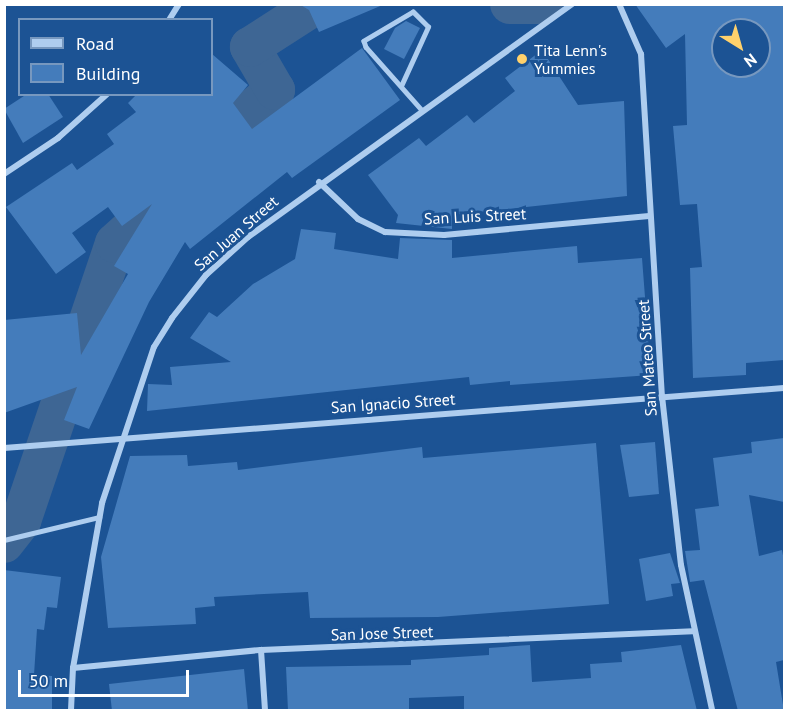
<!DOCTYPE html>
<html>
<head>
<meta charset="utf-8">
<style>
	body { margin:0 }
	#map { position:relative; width:789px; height:715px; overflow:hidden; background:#1c5394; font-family:"PT Sans",sans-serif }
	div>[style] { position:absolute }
	.river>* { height:40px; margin:-20px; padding:0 20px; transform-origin:20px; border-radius:20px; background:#3e6694 }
	.building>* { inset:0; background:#447cbb }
	.service>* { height:4.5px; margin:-2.25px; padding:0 2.25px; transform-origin:2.25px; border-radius:2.25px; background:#aecdef }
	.minor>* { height:6px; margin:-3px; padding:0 3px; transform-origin:3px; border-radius:3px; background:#aecdef }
	.dots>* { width:16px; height:16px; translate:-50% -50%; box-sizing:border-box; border:3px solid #1c5394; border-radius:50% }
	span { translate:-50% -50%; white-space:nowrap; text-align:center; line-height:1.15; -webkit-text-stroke:6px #1c5394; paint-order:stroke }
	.poi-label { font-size:16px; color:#fff }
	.left { translate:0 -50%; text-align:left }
	.street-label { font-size:16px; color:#fff }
	.frame { position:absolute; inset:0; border:6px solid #fff; pointer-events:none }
	.legend { position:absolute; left:18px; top:18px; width:195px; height:78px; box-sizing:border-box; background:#1c5394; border:2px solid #7798bf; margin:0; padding:8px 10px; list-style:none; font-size:18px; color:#fff }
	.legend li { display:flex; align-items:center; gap:12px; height:30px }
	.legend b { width:30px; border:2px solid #7798bf }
	.north { position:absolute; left:711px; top:18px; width:60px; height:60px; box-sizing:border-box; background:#1c5394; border:2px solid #7798bf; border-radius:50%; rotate:143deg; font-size:16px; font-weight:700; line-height:24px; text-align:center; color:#fff }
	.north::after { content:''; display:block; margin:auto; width:21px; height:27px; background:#ffd16c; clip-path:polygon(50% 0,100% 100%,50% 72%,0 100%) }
	.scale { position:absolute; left:18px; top:670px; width:171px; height:27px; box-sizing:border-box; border:3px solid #fff; border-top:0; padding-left:8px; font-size:18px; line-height:21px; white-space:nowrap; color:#fff; -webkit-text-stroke:4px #1c5394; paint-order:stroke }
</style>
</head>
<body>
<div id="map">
	<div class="river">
		<div style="left:510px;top:4px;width:33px"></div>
		<div style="left:4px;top:543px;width:28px;rotate:-52deg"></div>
		<div style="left:21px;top:521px;width:293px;rotate:-71.3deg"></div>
		<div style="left:115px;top:243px;width:96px;rotate:-42deg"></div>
		<div style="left:186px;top:179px;width:13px;rotate:-94deg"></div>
		<div style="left:185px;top:166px;width:118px;rotate:-40.2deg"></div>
		<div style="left:275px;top:90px;width:50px;rotate:-120.2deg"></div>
		<div style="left:250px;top:47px;width:80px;rotate:-32.7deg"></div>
	</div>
	<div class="building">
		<div style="clip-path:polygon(299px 4px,385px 4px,319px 32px,309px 10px)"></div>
		<div style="clip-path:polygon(evenodd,635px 4px,784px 4px,784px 360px,746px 363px,746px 375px,693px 378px,690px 268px,702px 267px,697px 204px,680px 205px,673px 126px,687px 125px,685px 34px,666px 48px,635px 4px,723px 30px,759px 30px,759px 66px,723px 66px,723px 30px)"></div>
		<div style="clip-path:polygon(406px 21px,420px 28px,404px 59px,384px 49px,395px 28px)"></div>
		<div style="clip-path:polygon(362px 48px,400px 100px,292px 178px,287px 172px,190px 249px,185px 242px,149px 302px,89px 429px,64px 420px,77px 387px,4px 413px,4px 320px,77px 313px,81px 355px,128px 274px,114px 266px,152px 204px,122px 226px,108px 207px,72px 233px,86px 252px,56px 274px,6px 207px,72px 163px,77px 170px,114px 144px,107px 134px,136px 112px,128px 103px,137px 94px,212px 94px,212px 54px,248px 85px,233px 103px,252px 129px)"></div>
		<div style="clip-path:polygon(542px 50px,578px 105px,624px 101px,627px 196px,452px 215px,452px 229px,396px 223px,398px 215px,368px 175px,419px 138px,426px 146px,467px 115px,474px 123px,515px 91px,505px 78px)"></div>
		<div style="clip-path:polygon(27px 94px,48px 94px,63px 117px,23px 143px,4px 109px)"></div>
		<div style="clip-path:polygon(301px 229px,336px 233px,334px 249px,398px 259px,400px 238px,452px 240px,452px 258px,577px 246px,578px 263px,642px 258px,651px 375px,510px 385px,510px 381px,470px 385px,469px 377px,147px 411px,148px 384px,172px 385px,170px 367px,231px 362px,190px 338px,209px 312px,217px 317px,253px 284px,295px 259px)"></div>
		<div style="clip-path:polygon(784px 438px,784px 502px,749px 495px,759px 556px,782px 550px,784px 561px,784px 660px,776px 662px,784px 711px,738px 711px,704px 580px,690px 582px,685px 551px,700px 550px,695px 509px,719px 506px,713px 458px,752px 453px,751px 442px)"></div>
		<div style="clip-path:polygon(655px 442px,659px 494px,629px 497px,620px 445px)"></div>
		<div style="clip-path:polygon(596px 443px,609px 604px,438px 617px,310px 618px,308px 592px,264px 594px,214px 597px,215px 606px,195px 608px,196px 624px,108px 628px,101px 557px,130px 456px,187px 455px,188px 466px,237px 462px,238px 470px,422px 447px,423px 458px)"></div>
		<div style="clip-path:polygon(670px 553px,680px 583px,671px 584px,673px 596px,646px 601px,639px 559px)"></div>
		<div style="clip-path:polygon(4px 570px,61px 577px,57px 608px,47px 607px,44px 630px,37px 629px,34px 675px,52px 676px,52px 711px,4px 711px)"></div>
		<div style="clip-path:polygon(530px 645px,532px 682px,591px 678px,590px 664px,622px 662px,621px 652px,681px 645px,697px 711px,464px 711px,464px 696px,409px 698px,409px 711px,288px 711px,286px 667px,411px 665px,411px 660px,489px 655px,489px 648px)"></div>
		<div style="clip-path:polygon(244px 669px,248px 711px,112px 711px,109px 684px)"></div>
	</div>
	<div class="service">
		<div style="left:401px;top:86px;width:65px;rotate:-65.4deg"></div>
		<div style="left:428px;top:27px;width:21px;rotate:-135deg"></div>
		<div style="left:413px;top:12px;width:57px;rotate:149.4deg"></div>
		<div style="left:364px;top:41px;width:6px;rotate:72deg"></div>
		<div style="left:366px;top:47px;width:84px;rotate:48.4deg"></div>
		<div style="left:4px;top:540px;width:98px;rotate:-13.6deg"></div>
	</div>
	<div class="minor">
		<div style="left:619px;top:4px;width:55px;rotate:66.3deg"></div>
		<div style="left:641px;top:54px;width:343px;rotate:86.5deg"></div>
		<div style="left:662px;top:396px;width:170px;rotate:83.6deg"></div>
		<div style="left:681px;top:565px;width:148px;rotate:77.9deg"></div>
		<div style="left:169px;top:20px;width:19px;rotate:-58deg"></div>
		<div style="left:4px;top:174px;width:65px;rotate:-33.7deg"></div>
		<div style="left:58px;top:138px;width:66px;rotate:-41.9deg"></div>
		<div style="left:319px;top:182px;width:54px;rotate:43.5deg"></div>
		<div style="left:358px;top:219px;width:30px;rotate:26deg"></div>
		<div style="left:385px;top:232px;width:59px;rotate:2.9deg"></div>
		<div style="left:444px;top:235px;width:206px;rotate:-5.3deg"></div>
		<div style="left:4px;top:448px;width:782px;rotate:-4.4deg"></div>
		<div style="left:261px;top:650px;width:60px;rotate:86.2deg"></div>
		<div style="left:73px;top:668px;width:189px;rotate:-5.5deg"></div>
		<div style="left:261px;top:650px;width:432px;rotate:-2.5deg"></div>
		<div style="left:71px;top:710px;width:42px;rotate:-87.3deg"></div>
		<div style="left:73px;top:668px;width:168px;rotate:-80deg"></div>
		<div style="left:102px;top:503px;width:164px;rotate:-71.6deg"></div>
		<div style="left:154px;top:347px;width:34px;rotate:-58deg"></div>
		<div style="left:172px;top:318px;width:55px;rotate:-51.7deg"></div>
		<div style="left:206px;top:275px;width:57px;rotate:-42.1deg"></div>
		<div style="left:248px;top:237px;width:399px;rotate:-35.7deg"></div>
	</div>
	<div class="dots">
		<div style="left:522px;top:59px;background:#ffd16c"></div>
	</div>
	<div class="poi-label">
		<span class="left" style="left:534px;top:59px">Tita Lenn's<br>Yummies</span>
	</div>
	<div class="street-label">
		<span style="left:475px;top:216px;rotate:-3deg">San Luis Street</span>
		<span style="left:236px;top:233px;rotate:-41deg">San Juan Street</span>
		<span style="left:647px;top:358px;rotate:-94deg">San Mateo Street</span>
		<span style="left:393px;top:403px;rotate:-4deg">San Ignacio Street</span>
		<span style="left:382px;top:633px;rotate:-2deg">San Jose Street</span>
	</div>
	<div class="frame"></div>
	<ul class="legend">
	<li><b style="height:8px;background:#aecdef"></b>Road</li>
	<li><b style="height:16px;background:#447cbb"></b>Building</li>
	</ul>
	<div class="north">N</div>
	<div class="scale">50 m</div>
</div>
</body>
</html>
